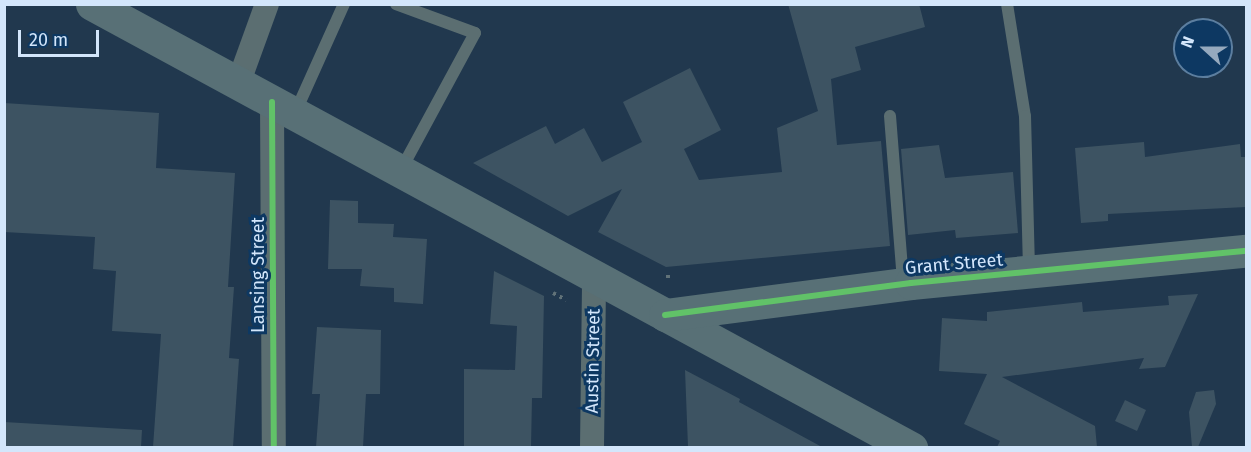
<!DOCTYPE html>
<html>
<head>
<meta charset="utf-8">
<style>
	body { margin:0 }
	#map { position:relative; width:1251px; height:452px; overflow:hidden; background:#21384e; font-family:"Fira Sans",sans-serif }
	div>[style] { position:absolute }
	.building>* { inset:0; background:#3d5362 }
	.path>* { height:4px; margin-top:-2px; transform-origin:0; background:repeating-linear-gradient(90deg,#617278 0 3px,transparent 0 7.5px) }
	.lane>* { height:12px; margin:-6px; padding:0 6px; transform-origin:6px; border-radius:6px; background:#5b6e71 }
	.street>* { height:24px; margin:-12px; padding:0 12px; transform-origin:12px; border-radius:12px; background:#5b6e71 }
	.secondary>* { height:33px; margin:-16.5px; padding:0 16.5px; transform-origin:16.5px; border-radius:16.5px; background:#587076 }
	.cycleway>* { height:6px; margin:-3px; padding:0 3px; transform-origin:3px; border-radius:3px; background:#61c268 }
	span { translate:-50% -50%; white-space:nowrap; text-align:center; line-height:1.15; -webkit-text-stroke:6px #0d3862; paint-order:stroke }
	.street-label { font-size:18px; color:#d3e6fb }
	.frame { position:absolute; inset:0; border:6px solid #d3e6fb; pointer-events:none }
	.north { position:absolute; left:1173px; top:18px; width:60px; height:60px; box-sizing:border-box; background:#0d3862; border:2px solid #5c7e9f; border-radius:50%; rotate:291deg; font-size:16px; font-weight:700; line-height:24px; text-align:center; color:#d3e6fb }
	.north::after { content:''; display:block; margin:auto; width:21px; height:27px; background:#95a9be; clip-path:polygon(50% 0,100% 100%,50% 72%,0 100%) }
	.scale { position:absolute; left:18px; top:30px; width:81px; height:27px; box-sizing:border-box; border:3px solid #d3e6fb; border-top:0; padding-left:8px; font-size:18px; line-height:21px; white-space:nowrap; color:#d3e6fb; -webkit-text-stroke:4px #0d3862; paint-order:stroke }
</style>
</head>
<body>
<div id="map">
	<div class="building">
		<div style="clip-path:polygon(788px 4px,919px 4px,925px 27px,855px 47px,861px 70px,831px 79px,837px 145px,881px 141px,890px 246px,666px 267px,598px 232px,622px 189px,568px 216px,473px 163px,546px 126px,555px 144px,584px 128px,602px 162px,642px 142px,623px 102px,690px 68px,721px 130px,684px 149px,699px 180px,782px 172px,777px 128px,818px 111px)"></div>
		<div style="clip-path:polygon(4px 103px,159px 113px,156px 168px,235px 173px,228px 287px,234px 287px,229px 358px,239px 359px,233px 447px,153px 447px,161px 334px,112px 331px,116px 271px,93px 269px,95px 237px,4px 232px)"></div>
		<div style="clip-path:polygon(1144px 142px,1145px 157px,1240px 144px,1241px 157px,1246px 157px,1246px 207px,1108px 214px,1108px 221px,1081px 223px,1075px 148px)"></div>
		<div style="clip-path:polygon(939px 145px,945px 178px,1013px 172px,1018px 233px,956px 238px,955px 230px,908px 235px,901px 149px)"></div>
		<div style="clip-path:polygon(330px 200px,358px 201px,358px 223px,394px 224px,393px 237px,427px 239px,423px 304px,394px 302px,394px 288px,360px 286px,362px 269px,328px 269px)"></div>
		<div style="clip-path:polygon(494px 271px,544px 296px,542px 398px,532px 398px,531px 447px,464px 447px,464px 369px,515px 370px,517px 326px,490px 324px)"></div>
		<div style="clip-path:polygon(1198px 294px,1165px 367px,1139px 369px,1144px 358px,1002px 377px,1095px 426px,1097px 447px,997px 447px,1000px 441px,964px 424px,987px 374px,939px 371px,942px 318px,987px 321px,987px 312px,1082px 302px,1083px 312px,1169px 305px,1168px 296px)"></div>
		<div style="clip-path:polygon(317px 327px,381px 330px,380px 394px,366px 394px,363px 447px,316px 447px,320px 394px,312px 394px)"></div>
		<div style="clip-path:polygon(685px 370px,740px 399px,739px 402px,822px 447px,688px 447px)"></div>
		<div style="clip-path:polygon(1214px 390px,1216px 404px,1198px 447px,1192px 447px,1189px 412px,1196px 392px)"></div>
		<div style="clip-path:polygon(1125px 400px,1146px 410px,1137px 431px,1115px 421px)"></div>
		<div style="clip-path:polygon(4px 422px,142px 430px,141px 447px,4px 447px)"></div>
	</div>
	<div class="path">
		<div style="left:668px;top:275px;width:7px;rotate:90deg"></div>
		<div style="left:553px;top:293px;width:15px;rotate:28deg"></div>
	</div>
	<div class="lane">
		<div style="left:396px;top:4px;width:84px;rotate:20.2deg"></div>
		<div style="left:475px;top:33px;width:156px;rotate:118.4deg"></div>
		<div style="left:1007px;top:4px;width:113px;rotate:80.9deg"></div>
		<div style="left:1025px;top:116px;width:154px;rotate:88.5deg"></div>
		<div style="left:295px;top:113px;width:120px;rotate:-65.8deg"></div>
		<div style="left:890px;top:116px;width:167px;rotate:85.5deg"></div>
	</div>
	<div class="street">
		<div style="left:238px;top:84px;width:85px;rotate:-70.1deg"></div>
		<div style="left:272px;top:102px;width:346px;rotate:89.7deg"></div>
		<div style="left:592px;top:448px;width:173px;rotate:-89.3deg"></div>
	</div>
	<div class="secondary">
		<div style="left:92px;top:4px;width:932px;rotate:28.46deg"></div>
		<div style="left:665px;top:315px;width:248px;rotate:-7.4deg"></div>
		<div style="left:911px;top:283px;width:337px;rotate:-5.5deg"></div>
	</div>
	<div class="cycleway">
		<div style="left:272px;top:102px;width:346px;rotate:89.7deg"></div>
		<div style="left:665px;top:315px;width:248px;rotate:-7.4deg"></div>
		<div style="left:911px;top:283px;width:337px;rotate:-5.5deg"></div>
	</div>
	<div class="street-label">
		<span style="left:954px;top:264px;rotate:-5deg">Grant Street</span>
		<span style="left:258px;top:275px;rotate:-90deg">Lansing Street</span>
		<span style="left:593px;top:361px;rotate:-89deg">Austin Street</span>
	</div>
	<div class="frame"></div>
	<div class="north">N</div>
	<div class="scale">20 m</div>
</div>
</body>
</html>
